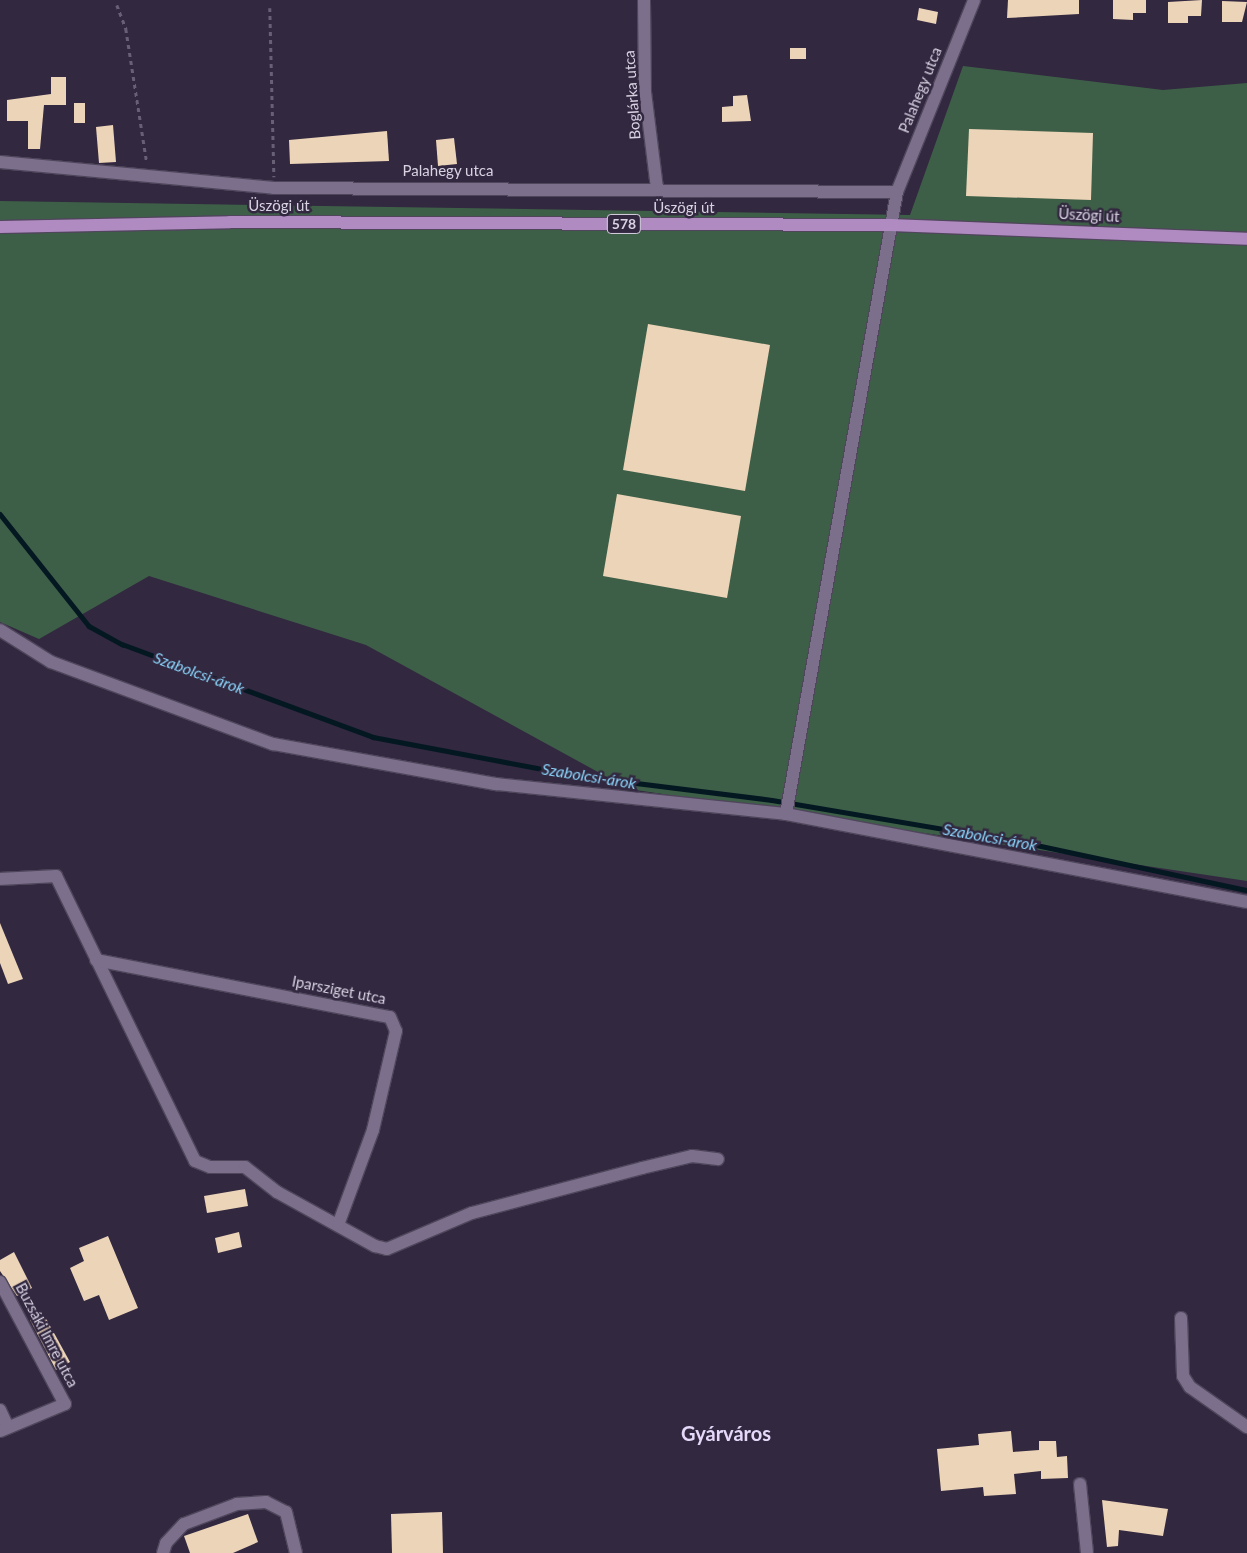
<!DOCTYPE html>
<html>
<head>
<meta charset="utf-8">
<style>
	body { margin:0 }
	#map { position:relative; width:1247px; height:1553px; overflow:hidden; background:#322840; font-family:Lato,sans-serif }
	div>[style] { position:absolute }
	.green>* { inset:0; background:#3e5f47 }
	.stream>* { height:4.5px; margin:-2.25px; padding:0 2.25px; transform-origin:2.25px; border-radius:2.25px; background:#041822 }
	.building>* { inset:0; background:#ecd4b8 }
	.path>* { height:2.5px; margin-top:-1.25px; transform-origin:0; background:repeating-linear-gradient(90deg,#686075 0 4px,transparent 0 8px) }
	.roads { filter:drop-shadow(1px 0 #4f465b) drop-shadow(-1px 0 #4f465b) drop-shadow(0 1px #4f465b) drop-shadow(0 -1px #4f465b) }
	.minor>* { height:12px; margin:-6px; padding:0 6px; transform-origin:6px; border-radius:6px; background:#7b6f8c }
	.major>* { height:12px; margin:-6px; padding:0 6px; transform-origin:6px; border-radius:6px; background:#af8bc1 }
	span { translate:-50% -50%; white-space:nowrap; text-align:center; line-height:1.15; -webkit-text-stroke:5px #322840; paint-order:stroke }
	.shield-label span { padding:1px 4px; background:#322840; border:1px solid; border-radius:4px; -webkit-text-stroke-width:0 }
	.shield-label { font-size:14px; color:#d8d2e2; font-weight:700 }
	.street-label { font-size:15px; color:#d8d2e2 }
	.water-label { font-size:16px; color:#8bd6fc; font-style:italic }
	.district-label { font-size:20px; color:#e5d8f9; font-weight:700 }
</style>
</head>
<body>
<div id="map">
	<div class="green">
		<div style="clip-path:polygon(963px 66px,1163px 90px,1247px 83px,1247px 881px,629px 789px,366px 645px,149px 576px,39px 639px,0 622px,0 201px,910px 215px)"></div>
	</div>
	<div class="stream">
		<div style="left:0;top:514px;width:143px;rotate:51.5deg"></div>
		<div style="left:89px;top:626px;width:38px;rotate:29deg"></div>
		<div style="left:122px;top:644px;width:268px;rotate:20.3deg"></div>
		<div style="left:373px;top:737px;width:211px;rotate:10.7deg"></div>
		<div style="left:580px;top:776px;width:193px;rotate:7.1deg"></div>
		<div style="left:772px;top:800px;width:259px;rotate:9.6deg"></div>
		<div style="left:1027px;top:843px;width:225px;rotate:12.1deg"></div>
	</div>
	<div class="building">
		<div style="clip-path:polygon(1008px 0,1079px 0,1079px 14px,1007px 18px)"></div>
		<div style="clip-path:polygon(1113px 0,1146px 0,1146px 13px,1133px 13px,1133px 20px,1113px 19px)"></div>
		<div style="clip-path:polygon(1202px 0,1201px 16px,1188px 16px,1188px 23px,1168px 23px,1168px 2px)"></div>
		<div style="clip-path:polygon(1222px 1px,1247px 2px,1242px 22px,1222px 22px)"></div>
		<div style="clip-path:polygon(919px 8px,938px 12px,936px 24px,917px 20px)"></div>
		<div style="clip-path:polygon(790px 48px,806px 48px,806px 59px,790px 59px)"></div>
		<div style="clip-path:polygon(51px 77px,66px 77px,66px 105px,44px 105px,40px 149px,28px 149px,28px 121px,7px 121px,7px 100px,51px 94px)"></div>
		<div style="clip-path:polygon(747px 95px,751px 121px,722px 122px,722px 107px,733px 106px,733px 96px)"></div>
		<div style="clip-path:polygon(74px 103px,85px 103px,85px 123px,74px 123px)"></div>
		<div style="clip-path:polygon(113px 125px,116px 162px,99px 163px,96px 127px)"></div>
		<div style="clip-path:polygon(969px 129px,1093px 133px,1091px 200px,966px 196px)"></div>
		<div style="clip-path:polygon(387px 131px,389px 161px,290px 164px,289px 140px)"></div>
		<div style="clip-path:polygon(454px 138px,457px 164px,438px 166px,436px 140px)"></div>
		<div style="clip-path:polygon(648px 324px,770px 345px,745px 491px,623px 470px)"></div>
		<div style="clip-path:polygon(617px 494px,741px 516px,727px 598px,603px 576px)"></div>
		<div style="clip-path:polygon(0 923px,23px 979px,8px 984px,0 963px)"></div>
		<div style="clip-path:polygon(245px 1189px,248px 1206px,207px 1213px,204px 1196px)"></div>
		<div style="clip-path:polygon(239px 1232px,242px 1247px,218px 1253px,215px 1238px)"></div>
		<div style="clip-path:polygon(108px 1236px,138px 1308px,109px 1320px,99px 1295px,84px 1301px,70px 1268px,84px 1261px,79px 1248px)"></div>
		<div style="clip-path:polygon(14px 1252px,32px 1288px,17px 1296px,0 1271px,0 1260px)"></div>
		<div style="clip-path:polygon(43px 1313px,70px 1362px,56px 1370px,30px 1320px)"></div>
		<div style="clip-path:polygon(1011px 1431px,1013px 1452px,1039px 1450px,1039px 1441px,1056px 1441px,1057px 1457px,1067px 1456px,1068px 1478px,1041px 1479px,1041px 1471px,1014px 1474px,1016px 1494px,984px 1496px,983px 1487px,941px 1491px,937px 1449px,979px 1445px,978px 1434px)"></div>
		<div style="clip-path:polygon(1102px 1500px,1168px 1509px,1163px 1536px,1119px 1530px,1118px 1546px,1107px 1547px)"></div>
		<div style="clip-path:polygon(442px 1512px,443px 1553px,392px 1553px,391px 1514px)"></div>
		<div style="clip-path:polygon(248px 1514px,258px 1542px,233px 1553px,190px 1553px,184px 1536px)"></div>
	</div>
	<div class="path">
		<div style="left:117px;top:5px;width:26px;rotate:69deg"></div>
		<div style="left:126px;top:29px;width:136px;rotate:81.1deg"></div>
		<div style="left:270px;top:8px;width:169px;rotate:88.6deg"></div>
	</div>
	<div class="roads">
		<div class="minor">
			<div style="left:644px;top:0;width:92px;rotate:89.4deg"></div>
			<div style="left:645px;top:92px;width:97px;rotate:82.9deg"></div>
			<div style="left:0;top:162px;width:275px;rotate:5.4deg"></div>
			<div style="left:274px;top:188px;width:623px;rotate:0.37deg"></div>
			<div style="left:0;top:630px;width:60px;rotate:32.1deg"></div>
			<div style="left:51px;top:662px;width:237px;rotate:20.3deg"></div>
			<div style="left:273px;top:744px;width:227px;rotate:10.2deg"></div>
			<div style="left:496px;top:784px;width:292px;rotate:5.9deg"></div>
			<div style="left:786px;top:814px;width:469px;rotate:10.8deg"></div>
			<div style="left:786px;top:814px;width:632px;rotate:-79.88deg"></div>
			<div style="left:897px;top:192px;width:207px;rotate:-68.1deg"></div>
			<div style="left:0;top:879px;width:56px;rotate:-3.1deg"></div>
			<div style="left:56px;top:876px;width:317px;rotate:64deg"></div>
			<div style="left:195px;top:1161px;width:16px;rotate:22deg"></div>
			<div style="left:210px;top:1167px;width:35px"></div>
			<div style="left:245px;top:1167px;width:41px;rotate:38deg"></div>
			<div style="left:277px;top:1192px;width:112px;rotate:28.9deg"></div>
			<div style="left:375px;top:1246px;width:12px;rotate:14deg"></div>
			<div style="left:387px;top:1249px;width:92px;rotate:-23deg"></div>
			<div style="left:472px;top:1213px;width:176px;rotate:-14.8deg"></div>
			<div style="left:642px;top:1168px;width:51px;rotate:-13.5deg"></div>
			<div style="left:692px;top:1156px;width:26px;rotate:7deg"></div>
			<div style="left:96px;top:960px;width:299px;rotate:11deg"></div>
			<div style="left:390px;top:1017px;width:15px;rotate:67deg"></div>
			<div style="left:396px;top:1031px;width:102px;rotate:103.1deg"></div>
			<div style="left:373px;top:1130px;width:101px;rotate:110.2deg"></div>
			<div style="left:0;top:1282px;width:138px;rotate:62deg"></div>
			<div style="left:65px;top:1404px;width:70px;rotate:157.4deg"></div>
			<div style="left:1181px;top:1318px;width:58px;rotate:88deg"></div>
			<div style="left:1183px;top:1376px;width:13px;rotate:58deg"></div>
			<div style="left:1190px;top:1387px;width:70px;rotate:35.1deg"></div>
			<div style="left:0;top:1410px;width:19px;rotate:65deg"></div>
			<div style="left:1080px;top:1484px;width:69px;rotate:84.2deg"></div>
			<div style="left:163px;top:1553px;width:10px;rotate:-73deg"></div>
			<div style="left:166px;top:1543px;width:26px;rotate:-47deg"></div>
			<div style="left:184px;top:1524px;width:57px;rotate:-20.7deg"></div>
			<div style="left:237px;top:1504px;width:29px;rotate:-4deg"></div>
			<div style="left:266px;top:1502px;width:22px;rotate:27deg"></div>
			<div style="left:286px;top:1512px;width:42px;rotate:76.3deg"></div>
		</div>
		<div class="major">
			<div style="left:0;top:227px;width:230px;rotate:-1.2deg"></div>
			<div style="left:230px;top:222px;width:660px;rotate:0.26deg"></div>
			<div style="left:890px;top:225px;width:357px;rotate:2.2deg"></div>
		</div>
	</div>
	<div class="shield-label">
		<span style="left:624px;top:224px">578</span>
	</div>
	<div class="street-label">
		<span style="left:920px;top:90px;rotate:-68deg">Palahegy utca</span>
		<span style="left:632px;top:95px;rotate:-94deg">Boglárka utca</span>
		<span style="left:448px;top:171px">Palahegy utca</span>
		<span style="left:279px;top:206px">Üszögi út</span>
		<span style="left:684px;top:208px">Üszögi út</span>
		<span style="left:1089px;top:215px;rotate:3deg">Üszögi út</span>
		<span style="left:339px;top:990px;rotate:11deg">Iparsziget utca</span>
		<span style="left:47px;top:1335px;rotate:62deg">Buzsáki Imre utca</span>
	</div>
	<div class="water-label">
		<span style="left:199px;top:673px;rotate:20deg">Szabolcsi-árok</span>
		<span style="left:589px;top:776px;rotate:9deg">Szabolcsi-árok</span>
		<span style="left:990px;top:837px;rotate:10deg">Szabolcsi-árok</span>
	</div>
	<div class="district-label">
		<span style="left:726px;top:1433px">Gyárváros</span>
	</div>
</div>
</body>
</html>
